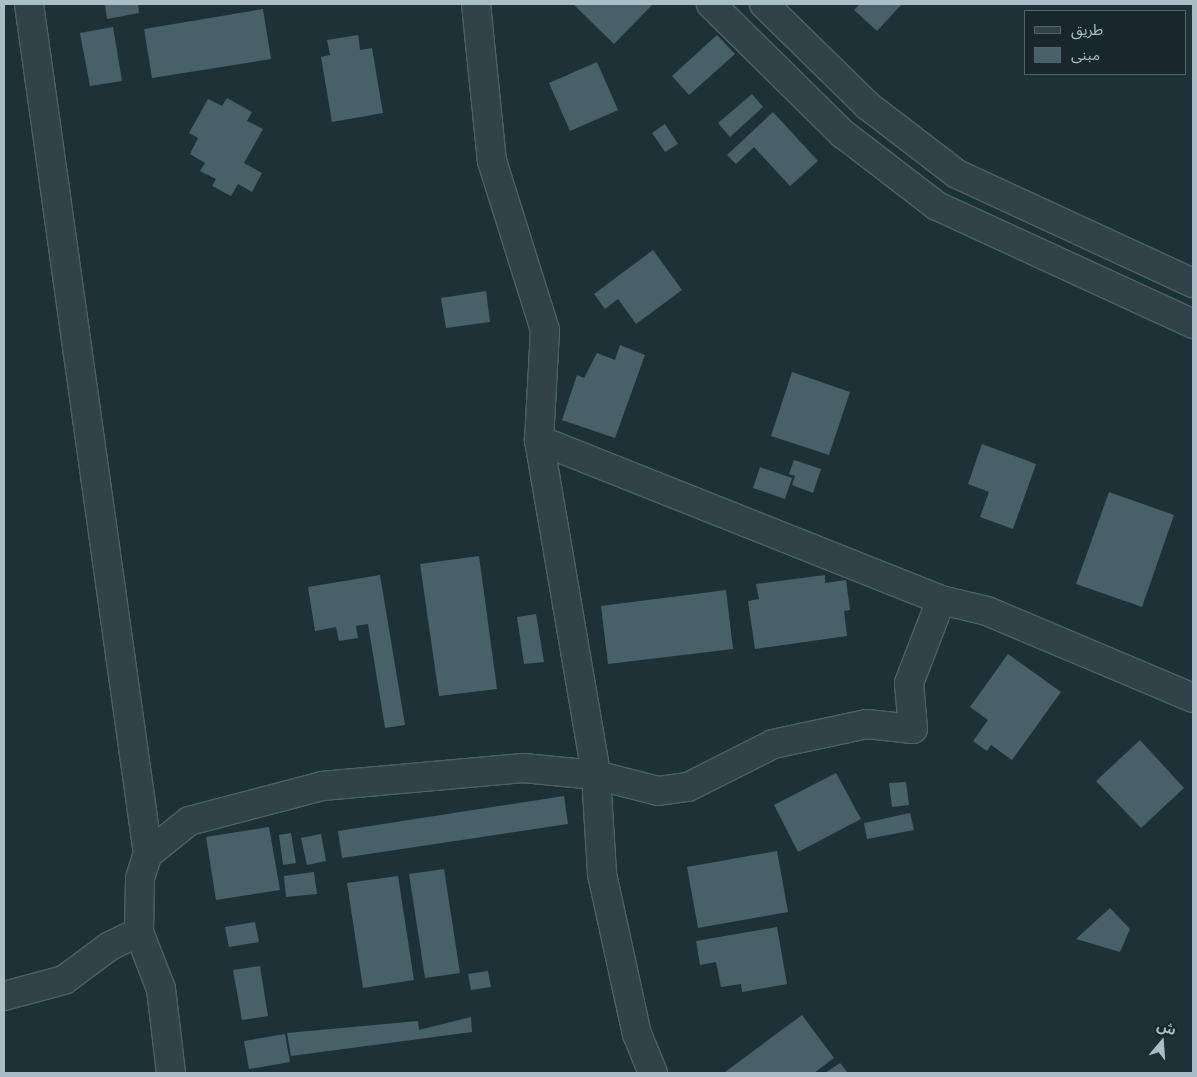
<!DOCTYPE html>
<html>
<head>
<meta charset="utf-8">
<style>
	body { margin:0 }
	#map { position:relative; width:1197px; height:1077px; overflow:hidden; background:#1d3237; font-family:Lato,"Noto Sans Arabic",sans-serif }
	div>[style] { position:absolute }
	.building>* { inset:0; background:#486067 }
	.roads { filter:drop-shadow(1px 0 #4e6066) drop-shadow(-1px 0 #4e6066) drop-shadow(0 1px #4e6066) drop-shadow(0 -1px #4e6066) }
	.minor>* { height:28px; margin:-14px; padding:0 14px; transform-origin:14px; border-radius:14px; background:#314348 }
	span { translate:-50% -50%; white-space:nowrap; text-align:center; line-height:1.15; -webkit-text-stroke:5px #17272c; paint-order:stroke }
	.frame { position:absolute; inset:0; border:5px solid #aabfc5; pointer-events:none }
	.legend { position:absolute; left:1024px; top:10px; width:162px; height:65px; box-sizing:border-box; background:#17272c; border:1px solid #526469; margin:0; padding:6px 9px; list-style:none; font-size:15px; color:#aabfc5 }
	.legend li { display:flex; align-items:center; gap:10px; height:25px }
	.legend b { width:25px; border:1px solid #526469 }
	.north { position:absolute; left:1137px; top:1017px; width:50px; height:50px; -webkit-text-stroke:4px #17272c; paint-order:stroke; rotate:18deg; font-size:14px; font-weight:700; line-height:20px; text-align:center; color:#aabfc5 }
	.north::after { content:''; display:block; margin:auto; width:18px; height:22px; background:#aabfc5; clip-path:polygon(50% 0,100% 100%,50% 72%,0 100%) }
</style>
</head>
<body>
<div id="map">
	<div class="building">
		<div style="clip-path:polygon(105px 4px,138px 4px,139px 13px,107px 19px)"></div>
		<div style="clip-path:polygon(573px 4px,653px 4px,614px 44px)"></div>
		<div style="clip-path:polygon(860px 4px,902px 4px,877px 31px,854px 10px)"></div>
		<div style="clip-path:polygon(263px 9px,271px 59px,152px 78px,144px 29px)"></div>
		<div style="clip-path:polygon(113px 27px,122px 81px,90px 86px,80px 33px)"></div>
		<div style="clip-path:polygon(358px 35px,360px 50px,372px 48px,383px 113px,332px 122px,321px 57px,330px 55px,327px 40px)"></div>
		<div style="clip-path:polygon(717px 35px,735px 54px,689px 95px,672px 76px)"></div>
		<div style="clip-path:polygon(597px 62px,618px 110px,570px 131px,549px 83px)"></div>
		<div style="clip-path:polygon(752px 94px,763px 107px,730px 137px,718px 123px)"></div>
		<div style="clip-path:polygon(227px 98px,252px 112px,247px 121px,263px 129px,244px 163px,262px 173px,252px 192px,238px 184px,231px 196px,212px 186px,216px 179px,200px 171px,205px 163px,190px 154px,198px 138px,189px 133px,208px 99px,222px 106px)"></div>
		<div style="clip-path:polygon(773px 112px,818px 161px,790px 186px,754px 147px,736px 164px,727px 155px)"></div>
		<div style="clip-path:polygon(665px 124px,678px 144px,665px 152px,652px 133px)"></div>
		<div style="clip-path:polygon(653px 250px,682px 290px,636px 324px,618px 299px,605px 309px,594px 294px)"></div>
		<div style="clip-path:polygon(486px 291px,490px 322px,446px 328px,441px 298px)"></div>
		<div style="clip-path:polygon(620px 345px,645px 355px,615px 438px,562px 420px,577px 375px,584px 378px,597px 353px,615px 360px)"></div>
		<div style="clip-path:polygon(792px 372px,850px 392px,829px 455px,771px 436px)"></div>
		<div style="clip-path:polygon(982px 444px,1036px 464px,1013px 529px,980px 517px,989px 492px,968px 484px)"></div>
		<div style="clip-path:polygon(794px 460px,821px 469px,813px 493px,792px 485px,795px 476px,789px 474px)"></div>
		<div style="clip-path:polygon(760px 467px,792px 478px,785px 499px,753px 488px)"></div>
		<div style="clip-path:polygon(1109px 492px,1174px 515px,1142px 607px,1076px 584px)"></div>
		<div style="clip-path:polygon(479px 556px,497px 689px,439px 696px,420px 564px)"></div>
		<div style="clip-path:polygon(380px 575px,405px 725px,385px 728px,368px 624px,356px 626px,358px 638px,339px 641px,336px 627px,315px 631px,308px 587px)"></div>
		<div style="clip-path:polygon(825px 575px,825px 583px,846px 580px,850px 610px,844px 611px,847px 636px,755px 649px,748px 601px,759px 599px,756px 584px)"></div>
		<div style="clip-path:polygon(726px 590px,733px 649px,608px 664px,601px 606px)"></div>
		<div style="clip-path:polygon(536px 614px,544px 662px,524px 664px,517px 617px)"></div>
		<div style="clip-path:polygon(1008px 654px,1061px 692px,1012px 760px,991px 745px,987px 751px,973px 741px,988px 720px,970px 707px)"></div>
		<div style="clip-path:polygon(1140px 740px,1184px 788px,1141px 828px,1096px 781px)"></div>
		<div style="clip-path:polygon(836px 773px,861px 819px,798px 852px,774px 805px)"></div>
		<div style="clip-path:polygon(906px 782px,909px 805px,892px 807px,889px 783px)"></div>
		<div style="clip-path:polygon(564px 796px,568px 824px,342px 858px,338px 831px)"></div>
		<div style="clip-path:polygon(910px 813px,914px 830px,867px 839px,864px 823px)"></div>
		<div style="clip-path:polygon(269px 827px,280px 890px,216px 900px,206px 837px)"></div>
		<div style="clip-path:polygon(291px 833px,296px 863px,283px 865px,279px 835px)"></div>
		<div style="clip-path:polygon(321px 834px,326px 861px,307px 865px,301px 838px)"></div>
		<div style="clip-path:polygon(777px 851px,788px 912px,698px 928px,687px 867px)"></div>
		<div style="clip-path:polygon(444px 869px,460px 973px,425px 978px,409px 874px)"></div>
		<div style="clip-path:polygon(314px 872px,317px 894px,286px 897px,284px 876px)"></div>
		<div style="clip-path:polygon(398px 876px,414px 980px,363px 988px,347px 883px)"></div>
		<div style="clip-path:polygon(1110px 908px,1130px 929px,1120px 952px,1076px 939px)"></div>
		<div style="clip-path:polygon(255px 922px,259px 942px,229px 947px,225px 927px)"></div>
		<div style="clip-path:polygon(777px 927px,787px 984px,742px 992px,741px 984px,721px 987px,716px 962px,700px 965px,696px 941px)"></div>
		<div style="clip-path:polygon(260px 966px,268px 1016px,242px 1020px,233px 970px)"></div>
		<div style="clip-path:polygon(488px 971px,491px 987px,471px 990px,468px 974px)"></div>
		<div style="clip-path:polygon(802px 1015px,834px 1058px,814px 1073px,725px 1072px)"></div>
		<div style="clip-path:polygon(471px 1017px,472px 1032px,291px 1056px,287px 1033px,418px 1021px,419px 1030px)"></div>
		<div style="clip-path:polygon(285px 1034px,290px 1062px,249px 1069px,244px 1041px)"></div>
		<div style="clip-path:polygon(840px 1063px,848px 1073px,825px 1073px)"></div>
	</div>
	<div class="roads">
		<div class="minor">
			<div style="left:29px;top:4px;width:858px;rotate:82.03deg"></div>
			<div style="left:476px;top:4px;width:158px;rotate:84.2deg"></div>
			<div style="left:492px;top:161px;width:177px;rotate:72.6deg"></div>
			<div style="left:545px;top:330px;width:110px;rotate:93.1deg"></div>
			<div style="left:539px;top:440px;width:340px;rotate:80.3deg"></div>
			<div style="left:596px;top:775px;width:99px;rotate:86.5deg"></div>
			<div style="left:602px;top:874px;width:164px;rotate:77.7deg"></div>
			<div style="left:637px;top:1034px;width:42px;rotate:67.7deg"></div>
			<div style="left:711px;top:4px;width:185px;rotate:44.6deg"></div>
			<div style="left:843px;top:134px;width:118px;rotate:37.5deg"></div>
			<div style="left:937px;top:206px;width:282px;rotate:24.7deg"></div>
			<div style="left:764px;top:4px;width:146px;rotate:44.4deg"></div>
			<div style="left:868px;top:106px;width:112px;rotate:37.4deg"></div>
			<div style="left:957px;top:174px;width:260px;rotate:24.8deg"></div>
			<div style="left:539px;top:440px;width:433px;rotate:21.7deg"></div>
			<div style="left:139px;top:932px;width:54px;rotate:-88.9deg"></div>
			<div style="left:140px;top:878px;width:25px;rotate:-72deg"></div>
			<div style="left:148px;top:854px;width:53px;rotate:-38.8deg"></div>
			<div style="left:189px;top:821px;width:138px;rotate:-14.7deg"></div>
			<div style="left:322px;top:786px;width:202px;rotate:-5.1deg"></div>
			<div style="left:523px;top:768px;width:73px;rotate:5.5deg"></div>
			<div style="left:596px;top:775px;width:64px;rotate:14.5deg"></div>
			<div style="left:658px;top:791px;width:30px;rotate:-8deg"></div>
			<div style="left:688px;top:787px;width:95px;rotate:-26.8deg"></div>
			<div style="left:773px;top:744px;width:96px;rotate:-12deg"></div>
			<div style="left:867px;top:724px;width:46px;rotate:6.2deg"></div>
			<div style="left:913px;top:729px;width:46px;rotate:-95deg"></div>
			<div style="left:909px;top:683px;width:89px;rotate:-68.9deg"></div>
			<div style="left:941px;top:600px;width:47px;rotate:13.4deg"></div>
			<div style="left:987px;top:611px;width:224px;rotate:22.9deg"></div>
			<div style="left:4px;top:996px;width:62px;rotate:-14.9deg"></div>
			<div style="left:64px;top:980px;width:57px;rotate:-36.5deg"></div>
			<div style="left:110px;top:946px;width:32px;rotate:-26deg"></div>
			<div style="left:139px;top:932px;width:61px;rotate:68.9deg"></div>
			<div style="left:161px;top:989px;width:85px;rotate:83.2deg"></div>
		</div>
	</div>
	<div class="frame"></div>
	<ul class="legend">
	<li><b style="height:6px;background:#314348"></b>طريق</li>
	<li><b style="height:14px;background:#486067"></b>مبنى</li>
	</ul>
	<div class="north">ش</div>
</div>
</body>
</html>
